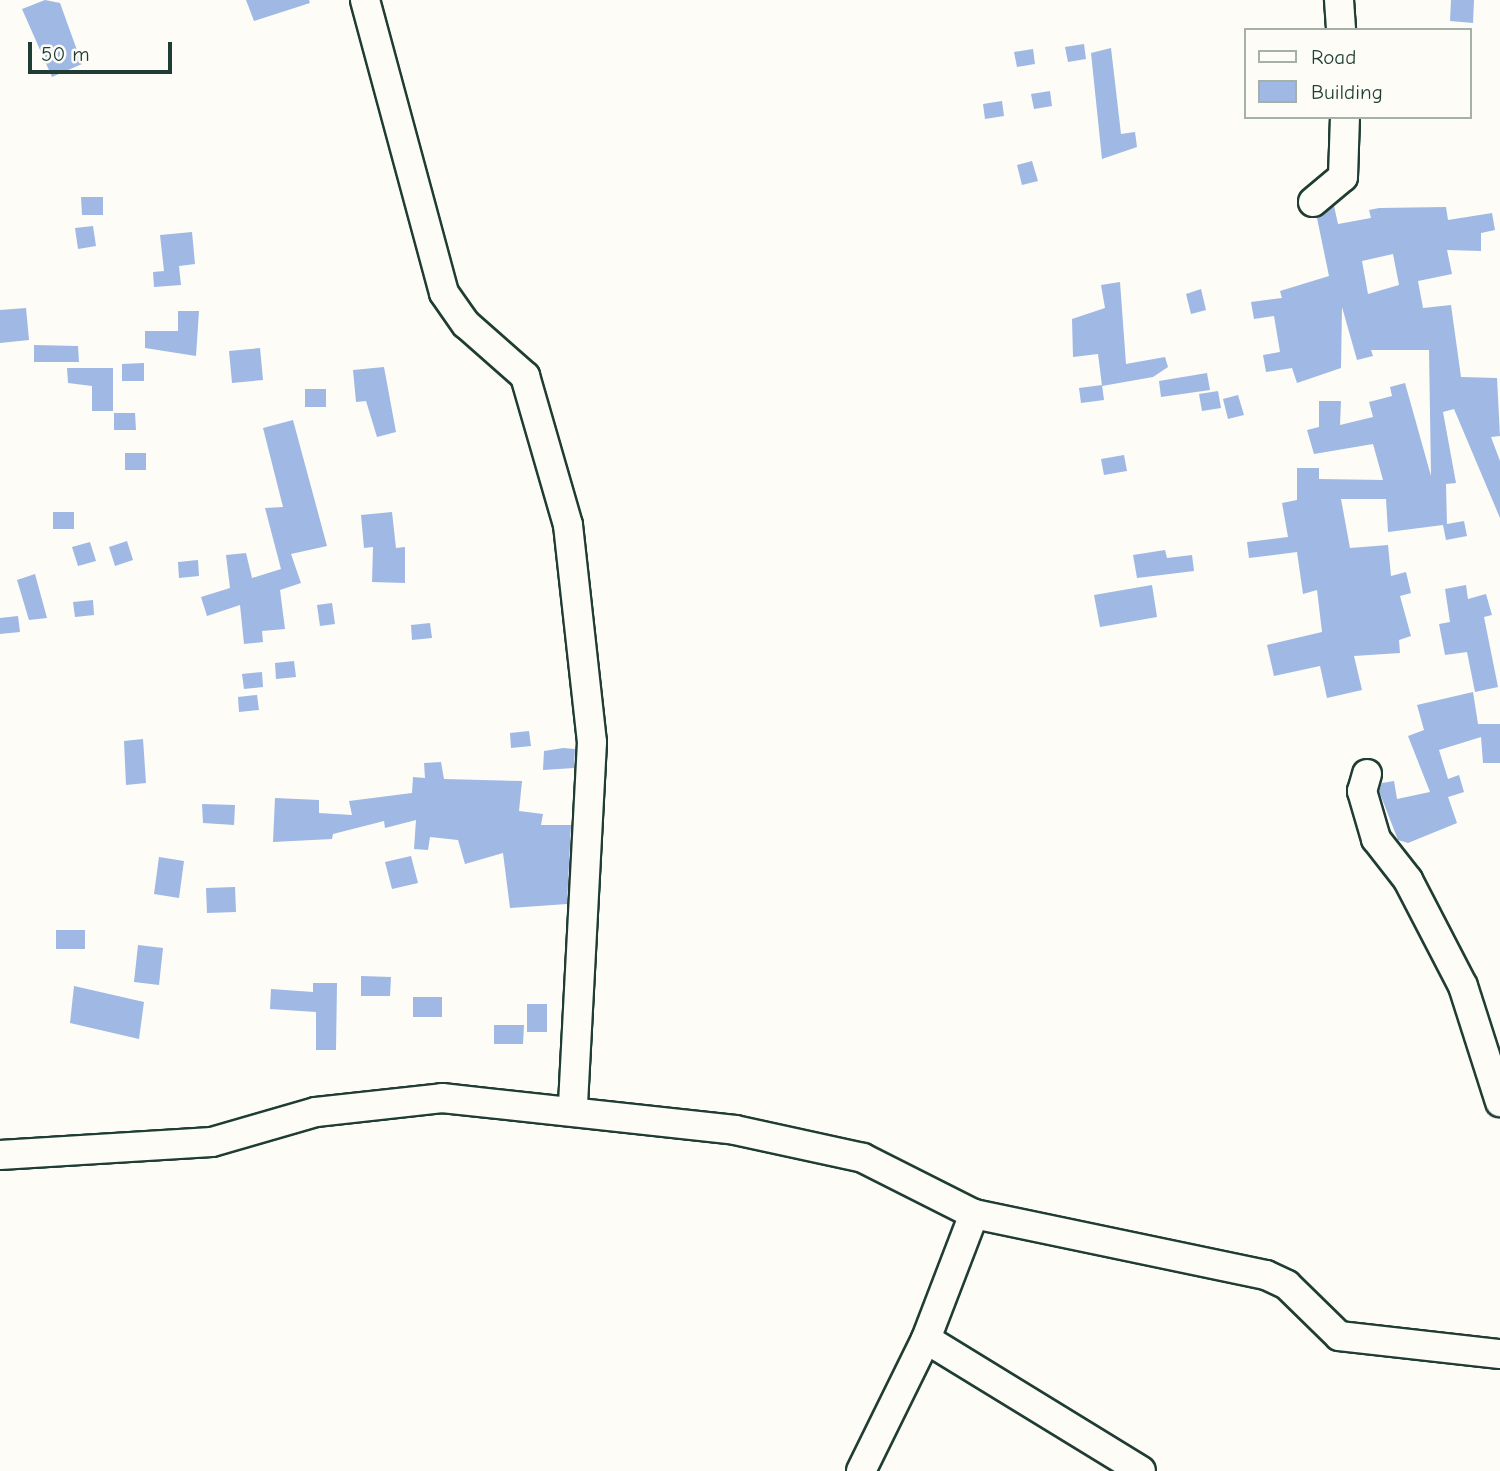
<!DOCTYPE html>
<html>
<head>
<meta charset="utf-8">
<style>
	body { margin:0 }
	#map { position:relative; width:1500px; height:1471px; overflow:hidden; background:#fdfcf7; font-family:"Comic Neue",sans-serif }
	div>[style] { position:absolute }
	.building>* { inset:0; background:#9fb8e4 }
	.roads { filter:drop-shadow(2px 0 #1f3d34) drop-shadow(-2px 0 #1f3d34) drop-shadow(0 2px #1f3d34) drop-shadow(0 -2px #1f3d34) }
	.minor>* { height:28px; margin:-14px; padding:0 14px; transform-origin:14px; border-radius:14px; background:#fdfcf7 }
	span { translate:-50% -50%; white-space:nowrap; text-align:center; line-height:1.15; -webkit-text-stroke:5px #fdfcf7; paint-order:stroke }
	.legend { position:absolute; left:1244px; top:28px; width:228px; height:91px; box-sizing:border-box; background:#fdfcf7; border:2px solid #a4b0a9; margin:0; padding:9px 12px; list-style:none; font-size:21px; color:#1f3d34 }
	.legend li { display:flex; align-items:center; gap:14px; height:35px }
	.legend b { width:35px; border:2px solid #a4b0a9 }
	.scale { position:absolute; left:28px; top:42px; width:144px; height:32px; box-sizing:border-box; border:4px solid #1f3d34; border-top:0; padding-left:9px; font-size:21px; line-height:24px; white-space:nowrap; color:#1f3d34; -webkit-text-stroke:5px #fdfcf7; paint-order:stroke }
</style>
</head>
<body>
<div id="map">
	<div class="building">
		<div style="clip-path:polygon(45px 0,60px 3px,82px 64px,52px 77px,22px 9px)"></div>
		<div style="clip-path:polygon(246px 0,309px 0,310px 3px,254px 21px)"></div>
		<div style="clip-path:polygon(1451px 0,1474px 0,1473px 23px,1450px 21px)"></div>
		<div style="clip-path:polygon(1084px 44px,1086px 59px,1068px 62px,1065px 47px)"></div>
		<div style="clip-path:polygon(1111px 48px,1121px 134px,1135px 132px,1137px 147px,1102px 159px,1091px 53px)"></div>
		<div style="clip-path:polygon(1033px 49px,1035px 64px,1017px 67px,1014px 52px)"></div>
		<div style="clip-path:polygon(1050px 91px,1052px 106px,1034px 109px,1031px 94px)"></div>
		<div style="clip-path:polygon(1002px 101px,1004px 116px,985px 119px,983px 104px)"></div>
		<div style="clip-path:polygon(1032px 161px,1038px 181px,1022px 185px,1017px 165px)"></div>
		<div style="clip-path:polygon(81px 197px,103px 197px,103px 215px,82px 215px)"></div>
		<div style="clip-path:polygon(evenodd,1334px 206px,1338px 224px,1371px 218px,1369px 210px,1379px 208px,1446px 207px,1448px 220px,1492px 213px,1495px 230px,1481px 233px,1481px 251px,1447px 250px,1452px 274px,1418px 281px,1423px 308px,1451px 305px,1461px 377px,1497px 378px,1500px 436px,1491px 437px,1500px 461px,1500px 518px,1454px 409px,1443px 412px,1456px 483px,1446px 484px,1447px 524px,1464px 521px,1467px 536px,1446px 540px,1443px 525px,1388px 532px,1386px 499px,1341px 499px,1350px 548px,1388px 545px,1391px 576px,1406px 572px,1411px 593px,1400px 596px,1411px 636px,1399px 640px,1400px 653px,1354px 656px,1362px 690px,1327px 698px,1320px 666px,1274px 676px,1267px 645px,1322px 632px,1317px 590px,1303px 594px,1297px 552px,1249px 558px,1247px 542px,1288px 537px,1282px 503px,1297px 500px,1297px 468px,1319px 468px,1319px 479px,1383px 480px,1373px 444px,1314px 454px,1307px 430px,1319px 427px,1319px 401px,1341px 401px,1340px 425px,1373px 417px,1369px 402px,1392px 396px,1390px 387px,1405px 383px,1431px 476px,1429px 350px,1371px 350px,1373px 356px,1357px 360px,1342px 307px,1341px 368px,1297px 383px,1292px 368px,1266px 372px,1263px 355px,1280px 352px,1274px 316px,1254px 319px,1251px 302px,1282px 298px,1280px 291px,1329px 276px,1317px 218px,1334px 206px,1393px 254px,1399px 285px,1368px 294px,1362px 261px,1393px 254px)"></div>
		<div style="clip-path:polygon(93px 226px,96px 246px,78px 249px,75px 228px)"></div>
		<div style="clip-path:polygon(192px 232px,195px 264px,179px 266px,181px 285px,154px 287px,153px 272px,164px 271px,160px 235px)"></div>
		<div style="clip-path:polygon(1120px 282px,1126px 364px,1165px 357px,1168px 367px,1153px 377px,1102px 386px,1098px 354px,1073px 357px,1072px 319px,1105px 308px,1101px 285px)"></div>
		<div style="clip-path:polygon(1201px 289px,1206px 310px,1191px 314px,1186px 294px)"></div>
		<div style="clip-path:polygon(26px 308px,29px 340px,0 343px,0 310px)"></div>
		<div style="clip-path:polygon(178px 311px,199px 311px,196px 356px,145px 348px,145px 331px,178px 331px)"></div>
		<div style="clip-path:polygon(34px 345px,78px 346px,79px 362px,34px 362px)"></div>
		<div style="clip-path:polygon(260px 348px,263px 380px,232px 383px,229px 351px)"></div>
		<div style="clip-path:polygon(144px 363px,144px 381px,122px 381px,122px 364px)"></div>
		<div style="clip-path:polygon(384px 367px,396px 432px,377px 437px,366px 401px,356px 402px,353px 370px)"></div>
		<div style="clip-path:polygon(67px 368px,113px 368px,113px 411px,92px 411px,92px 386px,68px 383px)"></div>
		<div style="clip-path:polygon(1207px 373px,1210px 390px,1161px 397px,1159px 381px)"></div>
		<div style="clip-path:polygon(1102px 385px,1104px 400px,1081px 403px,1079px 388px)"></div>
		<div style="clip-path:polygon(305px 389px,326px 389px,326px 407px,305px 407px)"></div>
		<div style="clip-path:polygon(1218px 391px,1221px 408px,1202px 411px,1199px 394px)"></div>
		<div style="clip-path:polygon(1238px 395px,1244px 415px,1228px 419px,1223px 399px)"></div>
		<div style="clip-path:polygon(114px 413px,135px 413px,136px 430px,114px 430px)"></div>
		<div style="clip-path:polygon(293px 420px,327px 546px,291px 554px,301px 583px,280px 590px,285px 629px,262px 631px,263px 642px,244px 644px,240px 605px,207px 616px,201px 597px,230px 588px,226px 555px,246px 553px,252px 578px,281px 569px,265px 508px,283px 507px,263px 428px)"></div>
		<div style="clip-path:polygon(125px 453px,146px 453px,146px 470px,125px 470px)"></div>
		<div style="clip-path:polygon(1124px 455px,1127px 471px,1104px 475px,1101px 459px)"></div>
		<div style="clip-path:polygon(53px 512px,74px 512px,74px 529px,53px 529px)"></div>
		<div style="clip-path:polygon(392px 512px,396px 548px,405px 547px,405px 583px,372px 582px,373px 547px,364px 548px,361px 515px)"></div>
		<div style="clip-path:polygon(127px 541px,133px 560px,115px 566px,109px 547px)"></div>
		<div style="clip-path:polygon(90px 542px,96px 561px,78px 566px,72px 547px)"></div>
		<div style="clip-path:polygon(1165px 550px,1167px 558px,1192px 555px,1194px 571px,1137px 578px,1133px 555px)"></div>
		<div style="clip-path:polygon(198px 560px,199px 576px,179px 578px,178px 562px)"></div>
		<div style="clip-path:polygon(35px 574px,47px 618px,29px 620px,17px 580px)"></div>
		<div style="clip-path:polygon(1152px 585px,1157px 617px,1100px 627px,1094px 595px)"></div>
		<div style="clip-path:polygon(1466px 585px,1468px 599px,1486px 594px,1492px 615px,1484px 617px,1498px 687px,1475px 692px,1467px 652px,1445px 655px,1439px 624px,1450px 622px,1445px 589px)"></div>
		<div style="clip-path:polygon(93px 600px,94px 615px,75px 617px,73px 602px)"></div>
		<div style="clip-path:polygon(332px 603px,335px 624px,320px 626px,317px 605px)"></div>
		<div style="clip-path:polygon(18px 616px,20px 632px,0 634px,0 618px)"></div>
		<div style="clip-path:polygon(430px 623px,432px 638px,412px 640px,411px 625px)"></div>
		<div style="clip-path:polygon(294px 661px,296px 677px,276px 679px,275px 663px)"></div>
		<div style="clip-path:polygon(262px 672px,263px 687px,244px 689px,242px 674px)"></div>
		<div style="clip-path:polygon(1473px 692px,1478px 724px,1500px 724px,1500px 763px,1483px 763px,1481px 737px,1439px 750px,1448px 779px,1459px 775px,1464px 792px,1448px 797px,1457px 823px,1408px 843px,1398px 840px,1379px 791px,1382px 783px,1394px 781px,1397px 799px,1430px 792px,1408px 736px,1424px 730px,1417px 705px)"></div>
		<div style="clip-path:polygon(257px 695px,259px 710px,239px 712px,238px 697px)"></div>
		<div style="clip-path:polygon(529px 731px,531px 746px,511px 748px,510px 733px)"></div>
		<div style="clip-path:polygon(143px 739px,146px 783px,126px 785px,124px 741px)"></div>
		<div style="clip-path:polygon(563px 748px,575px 749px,574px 768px,543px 770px,544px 751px)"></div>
		<div style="clip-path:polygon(441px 762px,444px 779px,522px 781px,519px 811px,543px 814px,541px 825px,571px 825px,567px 904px,510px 908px,503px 853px,465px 864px,458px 840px,430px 837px,428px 850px,414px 849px,416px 820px,385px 828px,384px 821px,333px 834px,332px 839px,273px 842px,275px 798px,319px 800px,319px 813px,352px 815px,349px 801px,412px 793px,413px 777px,425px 778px,424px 763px)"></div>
		<div style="clip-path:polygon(202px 804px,235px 805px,234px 825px,203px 823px)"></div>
		<div style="clip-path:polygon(411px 856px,418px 883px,392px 889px,385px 862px)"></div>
		<div style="clip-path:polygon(159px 857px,184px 861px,179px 898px,154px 894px)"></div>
		<div style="clip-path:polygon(235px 887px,236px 912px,207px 913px,206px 888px)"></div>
		<div style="clip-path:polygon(56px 930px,85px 930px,85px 949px,56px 949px)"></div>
		<div style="clip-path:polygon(138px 945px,163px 948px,159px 985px,134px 982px)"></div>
		<div style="clip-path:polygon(361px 976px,391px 977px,390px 996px,361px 996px)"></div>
		<div style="clip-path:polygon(313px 983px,337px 983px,336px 1050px,316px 1050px,316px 1012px,270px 1009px,271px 989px,313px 992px)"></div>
		<div style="clip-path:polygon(74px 986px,144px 1002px,139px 1039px,70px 1023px)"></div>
		<div style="clip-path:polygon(413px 997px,442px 997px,442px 1017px,413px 1017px)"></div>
		<div style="clip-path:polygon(527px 1004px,547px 1004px,547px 1032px,527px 1032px)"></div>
		<div style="clip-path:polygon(494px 1025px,524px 1025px,523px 1044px,494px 1044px)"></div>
	</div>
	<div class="roads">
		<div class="minor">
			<div style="left:365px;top:0;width:303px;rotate:74.9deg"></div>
			<div style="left:444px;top:293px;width:38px;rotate:55deg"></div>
			<div style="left:466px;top:324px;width:79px;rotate:41.4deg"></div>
			<div style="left:525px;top:376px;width:155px;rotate:73.9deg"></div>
			<div style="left:568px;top:525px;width:218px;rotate:83.7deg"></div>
			<div style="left:592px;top:742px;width:367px;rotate:93deg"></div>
			<div style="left:1339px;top:0;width:30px;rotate:86deg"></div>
			<div style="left:1313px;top:202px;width:39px;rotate:-40deg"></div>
			<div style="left:1343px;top:177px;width:60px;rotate:-88.1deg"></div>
			<div style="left:1367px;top:774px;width:18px;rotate:106deg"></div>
			<div style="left:1362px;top:791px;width:50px;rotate:73.7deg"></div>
			<div style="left:1376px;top:839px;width:52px;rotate:52deg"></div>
			<div style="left:1408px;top:880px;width:119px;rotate:62.6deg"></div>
			<div style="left:1463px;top:986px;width:122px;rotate:72.3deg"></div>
			<div style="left:0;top:1155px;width:212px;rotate:-3.5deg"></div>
			<div style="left:212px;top:1142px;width:108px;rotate:-16.1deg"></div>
			<div style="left:316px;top:1112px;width:127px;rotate:-6.3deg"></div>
			<div style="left:442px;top:1098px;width:295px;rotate:6.2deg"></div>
			<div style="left:735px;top:1130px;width:131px;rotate:12.3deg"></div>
			<div style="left:863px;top:1158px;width:124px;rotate:26.8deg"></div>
			<div style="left:974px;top:1214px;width:298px;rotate:11.8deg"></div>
			<div style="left:1266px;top:1275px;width:23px;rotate:25deg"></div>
			<div style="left:1287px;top:1285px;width:73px;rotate:44.4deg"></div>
			<div style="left:1339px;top:1336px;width:162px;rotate:6.4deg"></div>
			<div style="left:926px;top:1339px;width:252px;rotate:31.5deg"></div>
			<div style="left:861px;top:1471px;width:147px;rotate:-63.8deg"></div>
			<div style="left:926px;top:1339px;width:134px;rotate:-69deg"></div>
		</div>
	</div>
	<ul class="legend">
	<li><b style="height:9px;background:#fdfcf7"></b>Road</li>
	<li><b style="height:19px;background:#9fb8e4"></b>Building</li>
	</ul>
	<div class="scale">50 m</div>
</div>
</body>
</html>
